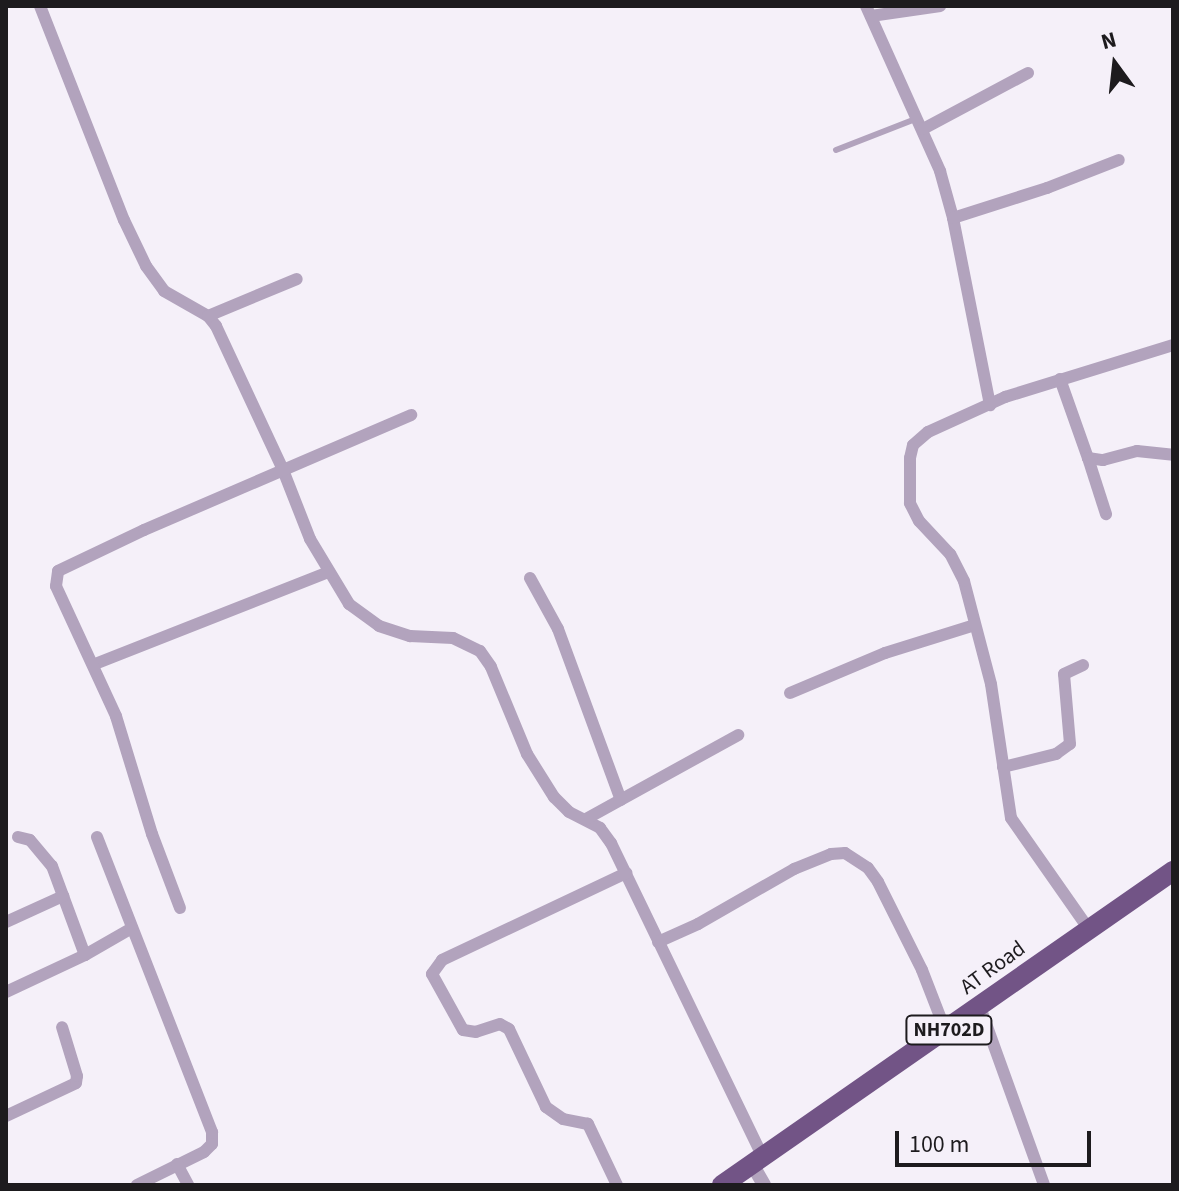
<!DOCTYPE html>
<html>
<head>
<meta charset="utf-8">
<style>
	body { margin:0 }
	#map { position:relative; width:1179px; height:1191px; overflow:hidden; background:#f5f0f9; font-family:"Source Sans 3",sans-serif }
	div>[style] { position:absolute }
	.service>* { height:6px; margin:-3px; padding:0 3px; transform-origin:3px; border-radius:3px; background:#b2a3bd }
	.minor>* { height:12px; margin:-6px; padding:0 6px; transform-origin:6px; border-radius:6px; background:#b2a3bd }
	.tertiary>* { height:14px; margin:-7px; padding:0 7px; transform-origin:7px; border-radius:7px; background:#b2a3bd }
	.trunk>* { height:20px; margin:-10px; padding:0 10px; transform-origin:10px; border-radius:10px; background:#725486 }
	span { translate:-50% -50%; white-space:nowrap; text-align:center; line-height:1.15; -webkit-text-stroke:6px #f5f0f9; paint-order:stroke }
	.shield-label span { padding:2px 6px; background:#f5f0f9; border:2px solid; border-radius:6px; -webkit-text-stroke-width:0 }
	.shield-label { font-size:20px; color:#1d1b1e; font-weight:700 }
	.street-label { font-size:22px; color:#1d1b1e }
	.frame { position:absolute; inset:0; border:8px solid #1d1b1e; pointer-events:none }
	.north { position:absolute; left:1075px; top:24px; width:80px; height:80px; -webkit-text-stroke:6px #f5f0f9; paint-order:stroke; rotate:345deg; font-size:22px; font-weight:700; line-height:32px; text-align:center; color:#1d1b1e }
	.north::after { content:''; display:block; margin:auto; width:28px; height:36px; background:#1d1b1e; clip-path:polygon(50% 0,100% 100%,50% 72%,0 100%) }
	.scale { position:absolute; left:895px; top:1131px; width:196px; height:36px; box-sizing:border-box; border:4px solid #1d1b1e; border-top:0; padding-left:10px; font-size:24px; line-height:28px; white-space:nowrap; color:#1d1b1e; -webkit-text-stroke:6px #f5f0f9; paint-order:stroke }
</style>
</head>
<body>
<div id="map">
	<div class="service">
		<div style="left:836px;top:150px;width:88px;rotate:-21.3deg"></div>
	</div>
	<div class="minor">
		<div style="left:40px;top:6px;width:230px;rotate:68.6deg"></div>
		<div style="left:124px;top:220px;width:51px;rotate:64.4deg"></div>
		<div style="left:146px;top:266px;width:31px;rotate:54deg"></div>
		<div style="left:164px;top:291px;width:51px;rotate:29.6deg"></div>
		<div style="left:208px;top:316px;width:13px;rotate:51deg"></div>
		<div style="left:216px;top:326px;width:159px;rotate:65deg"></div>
		<div style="left:283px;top:470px;width:74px;rotate:68.6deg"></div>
		<div style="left:310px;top:539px;width:76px;rotate:59deg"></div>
		<div style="left:349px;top:604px;width:37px;rotate:36deg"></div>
		<div style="left:379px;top:626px;width:33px;rotate:18deg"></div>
		<div style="left:410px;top:636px;width:43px;rotate:2.7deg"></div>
		<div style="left:453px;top:638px;width:30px;rotate:26deg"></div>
		<div style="left:480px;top:651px;width:19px;rotate:55deg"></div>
		<div style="left:491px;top:667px;width:94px;rotate:67.5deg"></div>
		<div style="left:527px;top:754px;width:51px;rotate:57.9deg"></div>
		<div style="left:554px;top:797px;width:21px;rotate:45deg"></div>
		<div style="left:569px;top:812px;width:35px;rotate:27deg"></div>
		<div style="left:600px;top:828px;width:19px;rotate:54deg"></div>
		<div style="left:611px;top:843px;width:349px;rotate:64.2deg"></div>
		<div style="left:866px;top:6px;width:181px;rotate:65.8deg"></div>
		<div style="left:940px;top:171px;width:49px;rotate:74.5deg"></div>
		<div style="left:953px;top:218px;width:191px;rotate:78.8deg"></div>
		<div style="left:871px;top:16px;width:70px;rotate:-8.2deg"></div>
		<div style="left:923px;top:129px;width:119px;rotate:-28.1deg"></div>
		<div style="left:953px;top:218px;width:99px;rotate:-17.7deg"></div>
		<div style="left:1047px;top:188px;width:77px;rotate:-21.3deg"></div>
		<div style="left:208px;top:316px;width:96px;rotate:-22.6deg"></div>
		<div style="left:1060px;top:379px;width:84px;rotate:70.5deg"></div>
		<div style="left:1088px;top:458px;width:15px;rotate:8deg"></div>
		<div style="left:1103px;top:460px;width:35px;rotate:-15deg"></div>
		<div style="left:1137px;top:451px;width:36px;rotate:6deg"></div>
		<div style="left:1088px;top:458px;width:59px;rotate:72.2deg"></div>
		<div style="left:530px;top:578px;width:58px;rotate:61.2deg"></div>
		<div style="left:558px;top:629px;width:182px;rotate:69.8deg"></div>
		<div style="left:95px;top:664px;width:251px;rotate:-21.5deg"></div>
		<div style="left:790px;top:693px;width:103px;rotate:-22.8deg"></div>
		<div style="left:885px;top:653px;width:94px;rotate:-17.3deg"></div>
		<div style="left:1003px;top:767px;width:55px;rotate:-13.8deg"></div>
		<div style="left:1056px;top:754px;width:17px;rotate:-36deg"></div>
		<div style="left:1070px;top:744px;width:70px;rotate:-94.9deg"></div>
		<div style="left:1064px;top:674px;width:21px;rotate:-25deg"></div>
		<div style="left:586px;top:819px;width:174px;rotate:-28.9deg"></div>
		<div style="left:18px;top:837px;width:12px;rotate:14deg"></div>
		<div style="left:30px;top:840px;width:34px;rotate:50deg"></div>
		<div style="left:52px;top:866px;width:95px;rotate:69.7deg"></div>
		<div style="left:97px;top:837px;width:317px;rotate:68.7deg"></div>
		<div style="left:212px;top:1132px;width:12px;rotate:90deg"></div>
		<div style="left:212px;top:1144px;width:11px;rotate:135deg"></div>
		<div style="left:204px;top:1152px;width:75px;rotate:153.8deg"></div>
		<div style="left:180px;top:908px;width:79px;rotate:-110.7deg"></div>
		<div style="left:152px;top:834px;width:123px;rotate:-107deg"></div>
		<div style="left:116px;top:716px;width:143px;rotate:-114.8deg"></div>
		<div style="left:56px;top:586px;width:15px;rotate:-82deg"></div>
		<div style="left:58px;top:571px;width:95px;rotate:-25.5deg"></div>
		<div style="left:144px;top:530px;width:291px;rotate:-23.3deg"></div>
		<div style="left:6px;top:922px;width:63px;rotate:-24.5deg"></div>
		<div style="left:1088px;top:928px;width:134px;rotate:-125deg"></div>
		<div style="left:1011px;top:818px;width:135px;rotate:-98.5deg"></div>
		<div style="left:991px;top:684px;width:106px;rotate:-104.7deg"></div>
		<div style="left:964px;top:581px;width:30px;rotate:-117deg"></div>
		<div style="left:950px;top:554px;width:45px;rotate:-133.2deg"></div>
		<div style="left:919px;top:521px;width:20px;rotate:-117deg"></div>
		<div style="left:910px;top:503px;width:45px;rotate:-90deg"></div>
		<div style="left:910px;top:458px;width:13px;rotate:-77deg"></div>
		<div style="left:913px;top:445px;width:20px;rotate:-41deg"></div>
		<div style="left:928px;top:432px;width:85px;rotate:-24.4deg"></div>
		<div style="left:1005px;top:397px;width:176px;rotate:-17.2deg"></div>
		<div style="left:658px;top:942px;width:44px;rotate:-24.2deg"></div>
		<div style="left:698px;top:924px;width:111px;rotate:-29.8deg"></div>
		<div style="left:794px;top:869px;width:40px;rotate:-22deg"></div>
		<div style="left:831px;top:854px;width:14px;rotate:-4deg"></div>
		<div style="left:845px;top:853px;width:27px;rotate:33deg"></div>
		<div style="left:868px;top:868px;width:17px;rotate:54deg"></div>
		<div style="left:878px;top:882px;width:98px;rotate:63.4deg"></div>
		<div style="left:922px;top:970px;width:66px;rotate:68.8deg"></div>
		<div style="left:6px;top:992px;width:87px;rotate:-25.1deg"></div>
		<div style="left:85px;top:955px;width:54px;rotate:-29.9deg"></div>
		<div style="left:980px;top:1007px;width:189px;rotate:70.2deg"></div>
		<div style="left:6px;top:1116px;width:77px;rotate:-25.2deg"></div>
		<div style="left:76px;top:1083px;width:7px;rotate:-82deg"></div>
		<div style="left:77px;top:1076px;width:51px;rotate:-107deg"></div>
		<div style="left:177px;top:1164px;width:24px;rotate:62deg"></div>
		<div style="left:617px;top:1185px;width:68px;rotate:-115.4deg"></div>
		<div style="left:588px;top:1124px;width:25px;rotate:-169deg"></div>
		<div style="left:563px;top:1119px;width:21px;rotate:-145deg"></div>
		<div style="left:546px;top:1107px;width:86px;rotate:-115.4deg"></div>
		<div style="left:509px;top:1029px;width:10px;rotate:-151deg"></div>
		<div style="left:500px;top:1024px;width:25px;rotate:162deg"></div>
		<div style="left:476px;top:1032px;width:13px;rotate:-171deg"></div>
		<div style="left:463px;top:1030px;width:64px;rotate:-119deg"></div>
		<div style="left:432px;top:974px;width:17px;rotate:-54deg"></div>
		<div style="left:442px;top:960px;width:204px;rotate:-25.3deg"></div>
	</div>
	<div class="tertiary">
		<div style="left:752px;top:1164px;width:24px;rotate:60deg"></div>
	</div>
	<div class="trunk">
		<div style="left:722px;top:1185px;width:550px;rotate:-34.85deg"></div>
	</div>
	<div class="shield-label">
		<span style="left:949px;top:1030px">NH702D</span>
	</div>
	<div class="street-label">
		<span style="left:993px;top:968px;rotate:-36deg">AT Road</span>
	</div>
	<div class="frame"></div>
	<div class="north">N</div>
	<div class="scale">100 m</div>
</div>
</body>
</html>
